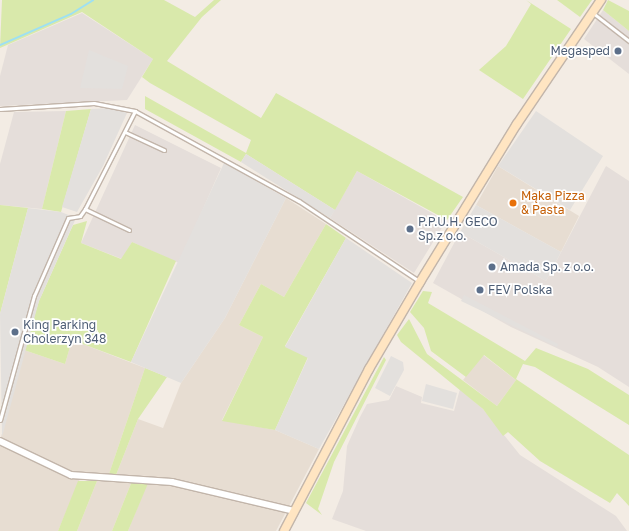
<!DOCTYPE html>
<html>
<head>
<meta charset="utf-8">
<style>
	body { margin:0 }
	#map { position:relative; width:629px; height:531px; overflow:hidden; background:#f3ece4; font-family:"Golos Text",sans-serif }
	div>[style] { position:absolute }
	.residential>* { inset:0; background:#e7ddd2 }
	.industrial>* { inset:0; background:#e5deda }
	.green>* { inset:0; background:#d9e9ab }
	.parking>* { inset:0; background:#e3e0dd }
	.stream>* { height:2px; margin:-1px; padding:0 1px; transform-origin:1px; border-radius:1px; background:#9ee0f2 }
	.roads { filter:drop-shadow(1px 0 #c2b5aa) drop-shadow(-1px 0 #c2b5aa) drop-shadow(0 1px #c2b5aa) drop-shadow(0 -1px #c2b5aa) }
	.lane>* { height:3px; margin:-1.5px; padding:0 1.5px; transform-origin:1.5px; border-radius:1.5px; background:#fff }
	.street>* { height:5.5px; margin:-2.75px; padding:0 2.75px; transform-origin:2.75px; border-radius:2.75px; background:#fff }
	.secondary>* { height:8px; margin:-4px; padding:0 4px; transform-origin:4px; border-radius:4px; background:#ffe5c2 }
	.dots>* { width:11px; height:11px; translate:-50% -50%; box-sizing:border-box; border:2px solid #fff; border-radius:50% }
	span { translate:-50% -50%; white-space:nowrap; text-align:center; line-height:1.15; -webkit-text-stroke:3.5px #fff; paint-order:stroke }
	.service-label { font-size:12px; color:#4e5e75 }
	.right { translate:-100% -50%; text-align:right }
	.left { translate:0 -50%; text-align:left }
	.food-label { font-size:12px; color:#c56008 }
</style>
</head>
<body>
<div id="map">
	<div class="residential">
		<div style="clip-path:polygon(498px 166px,579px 216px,561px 252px,476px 205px)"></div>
		<div style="clip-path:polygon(286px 198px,326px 224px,284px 297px,261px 284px,239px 325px,263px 337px,222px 420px,275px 430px,319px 449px,276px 531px,128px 531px,150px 476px,116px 475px,138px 419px,163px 428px,181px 383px,225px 318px)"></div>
		<div style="clip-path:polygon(72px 340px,145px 368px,109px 474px,82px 474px,58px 531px,0 531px,0 441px,24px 350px,65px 364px)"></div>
		<div style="clip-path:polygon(483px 355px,516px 380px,497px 406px,463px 380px)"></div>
		<div style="clip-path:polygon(108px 480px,132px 481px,112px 531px,77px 531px,97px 481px)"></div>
	</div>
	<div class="industrial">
		<div style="clip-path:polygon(603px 10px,629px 31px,629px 74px,584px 39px)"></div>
		<div style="clip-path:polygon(82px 13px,153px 59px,127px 100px,0 106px,0 76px,8px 45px)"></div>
		<div style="clip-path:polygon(66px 111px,42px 209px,0 205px,0 164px,14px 112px)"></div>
		<div style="clip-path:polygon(135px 125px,221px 168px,179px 263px,132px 242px,122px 259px,81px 243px)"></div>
		<div style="clip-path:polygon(606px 166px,629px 181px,629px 387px,598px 367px,511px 327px,433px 283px,460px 232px,546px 281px)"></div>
		<div style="clip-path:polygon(357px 171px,446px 221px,414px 273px,330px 218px)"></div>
		<div style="clip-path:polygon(396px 386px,422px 397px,421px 403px,454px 411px,460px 389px,483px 409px,520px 455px,616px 516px,627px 531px,366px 531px,332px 519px,343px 491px,347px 446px,360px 417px,367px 404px,389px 400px)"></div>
	</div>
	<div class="green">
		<div style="clip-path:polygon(2px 0,164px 0,195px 17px,214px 0,221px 0,202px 17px,167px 61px,261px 118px,276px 93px,463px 197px,447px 220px,357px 171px,335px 210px,246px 154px,241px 162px,145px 109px,145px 96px,246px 153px,251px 140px,150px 83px,142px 77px,153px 59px,82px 12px,0 48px)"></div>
		<div style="clip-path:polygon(526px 0,571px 29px,523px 99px,479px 70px,506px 46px,531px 4px)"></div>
		<div style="clip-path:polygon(557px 0,592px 0,580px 17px)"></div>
		<div style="clip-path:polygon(608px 0,629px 11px,629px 31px,603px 10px)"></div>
		<div style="clip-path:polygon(91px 109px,61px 212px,42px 209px,66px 111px)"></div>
		<div style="clip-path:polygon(0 205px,28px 208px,0 314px)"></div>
		<div style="clip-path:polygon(87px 221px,81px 243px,121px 259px,132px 242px,176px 261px,131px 362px,72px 340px,65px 364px,24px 350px,39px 301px,73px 225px)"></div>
		<div style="clip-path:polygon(326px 224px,346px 238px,285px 346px,308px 357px,275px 430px,222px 421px,263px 337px,239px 325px,261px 284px,284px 297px)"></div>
		<div style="clip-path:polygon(423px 291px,432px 292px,428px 303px,525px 361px,536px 348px,588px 369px,629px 395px,629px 425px,535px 367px,523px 364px,516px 379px,629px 455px,629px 506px,617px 493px,610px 503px,540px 461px,508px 432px,503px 436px,483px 409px,401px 342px,397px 335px,409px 319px,427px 354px,497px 406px,516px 380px,484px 355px,466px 377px,431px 351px,424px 328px,410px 312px)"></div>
		<div style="clip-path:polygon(384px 357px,386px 360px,334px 462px,318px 509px,322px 515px,306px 503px)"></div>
		<div style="clip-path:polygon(145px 368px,167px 377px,138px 419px,116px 475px,109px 474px)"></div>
		<div style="clip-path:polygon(78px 481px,97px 481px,77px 531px,58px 531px)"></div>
		<div style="clip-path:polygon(132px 481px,149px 481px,128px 531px,112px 531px)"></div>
	</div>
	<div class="parking">
		<div style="clip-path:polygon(89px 50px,128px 66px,122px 89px,80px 88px)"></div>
		<div style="clip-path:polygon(112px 108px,127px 113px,103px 166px,77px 212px,62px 207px,91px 109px)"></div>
		<div style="clip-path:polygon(536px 111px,603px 156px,570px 210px,498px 166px)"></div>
		<div style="clip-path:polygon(246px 154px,335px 210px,330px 218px,241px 162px)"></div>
		<div style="clip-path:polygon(224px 163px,286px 198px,225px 318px,181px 383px,131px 362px)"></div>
		<div style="clip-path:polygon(476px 205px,561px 252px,546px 281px,460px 232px)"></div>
		<div style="clip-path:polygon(28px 208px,61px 212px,76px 218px,39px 301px,2px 437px,0 314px)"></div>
		<div style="clip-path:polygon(346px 238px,412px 283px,319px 449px,275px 430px,308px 358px,285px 347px)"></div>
		<div style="clip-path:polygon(464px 295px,558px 344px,557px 347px,461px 301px)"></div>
		<div style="clip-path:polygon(391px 356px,403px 362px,404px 370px,390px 396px,375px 388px)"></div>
		<div style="clip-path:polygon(426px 384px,457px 393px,453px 409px,422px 401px)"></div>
	</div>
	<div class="stream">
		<div style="left:0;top:45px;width:77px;rotate:-23.6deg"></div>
		<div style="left:71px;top:14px;width:26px;rotate:-32deg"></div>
	</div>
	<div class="roads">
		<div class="lane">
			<div style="left:593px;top:13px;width:46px;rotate:37.9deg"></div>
			<div style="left:0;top:109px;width:94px;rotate:-3.7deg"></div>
			<div style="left:94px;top:103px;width:42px;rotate:11deg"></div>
			<div style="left:135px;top:111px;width:187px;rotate:28.8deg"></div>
			<div style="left:299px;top:201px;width:144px;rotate:33.7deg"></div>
			<div style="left:125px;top:132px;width:43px;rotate:24.8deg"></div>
			<div style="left:129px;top:230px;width:49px;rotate:-154.5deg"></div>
			<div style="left:85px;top:209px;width:110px;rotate:-63deg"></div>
			<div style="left:0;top:420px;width:129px;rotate:-74.7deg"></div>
			<div style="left:34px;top:296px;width:85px;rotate:-66.4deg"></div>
			<div style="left:68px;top:218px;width:12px;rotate:-9deg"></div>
			<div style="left:80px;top:216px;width:9px;rotate:-54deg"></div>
		</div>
		<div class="street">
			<div style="left:0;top:441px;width:79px;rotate:25.6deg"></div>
			<div style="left:71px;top:475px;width:101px;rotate:4deg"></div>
			<div style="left:172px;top:482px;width:126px;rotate:13.3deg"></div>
		</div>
		<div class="secondary">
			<div style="left:284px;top:531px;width:183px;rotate:-62.3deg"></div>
			<div style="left:369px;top:369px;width:101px;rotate:-59.6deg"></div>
			<div style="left:420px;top:282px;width:185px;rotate:-58.5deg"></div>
			<div style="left:517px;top:124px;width:150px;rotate:-55.9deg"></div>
		</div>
	</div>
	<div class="dots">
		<div style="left:618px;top:51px;background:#5c6f8a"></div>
		<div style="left:513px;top:203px;background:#e8710a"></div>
		<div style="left:410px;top:229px;background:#5c6f8a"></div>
		<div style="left:492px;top:267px;background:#5c6f8a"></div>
		<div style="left:480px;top:290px;background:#5c6f8a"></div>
		<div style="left:15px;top:332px;background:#5c6f8a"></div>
	</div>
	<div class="service-label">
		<span class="right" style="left:610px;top:51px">Megasped</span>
		<span class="left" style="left:418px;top:229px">P.P.U.H. GECO<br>Sp.z o.o.</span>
		<span class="left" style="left:500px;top:267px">Amada Sp. z o.o.</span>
		<span class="left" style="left:488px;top:290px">FEV Polska</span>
		<span class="left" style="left:23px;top:332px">King Parking<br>Cholerzyn 348</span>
	</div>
	<div class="food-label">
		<span class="left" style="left:521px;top:203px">Mąka Pizza<br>&amp; Pasta</span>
	</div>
</div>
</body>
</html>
